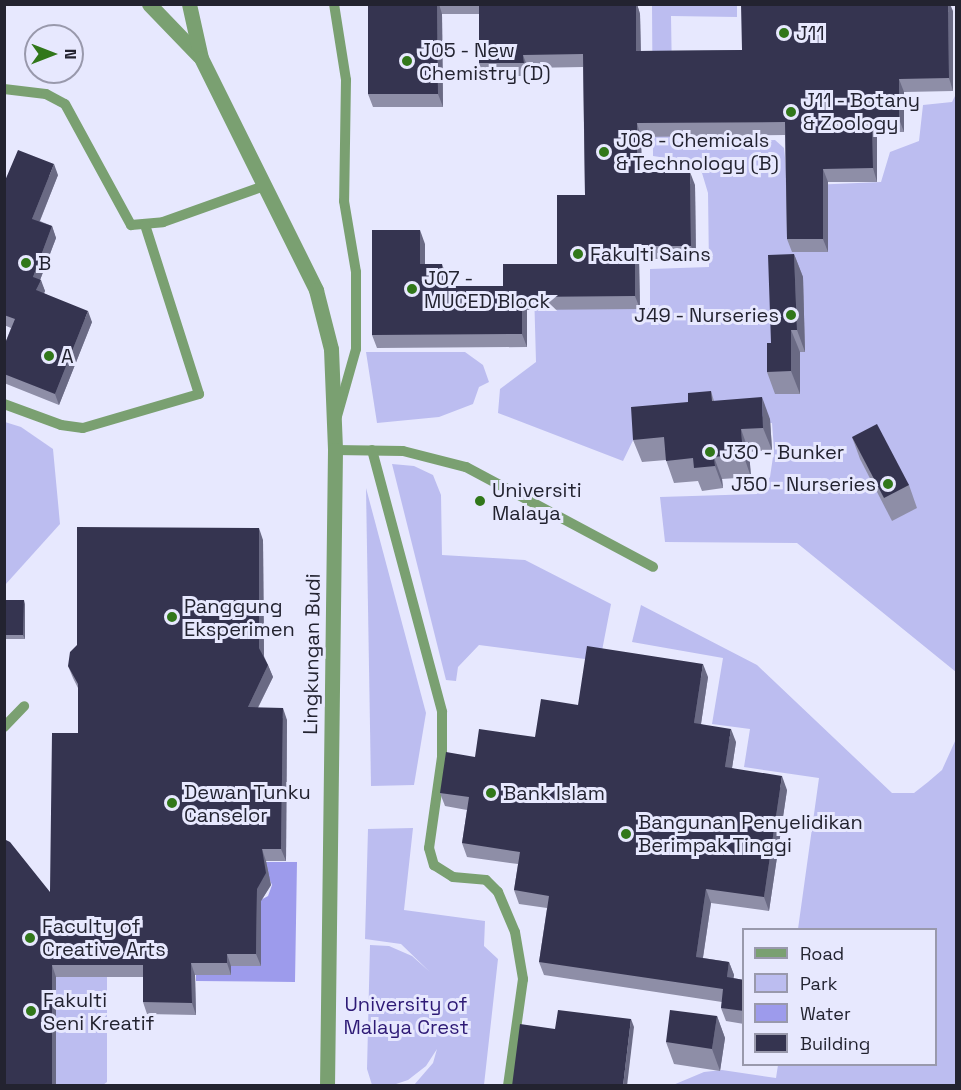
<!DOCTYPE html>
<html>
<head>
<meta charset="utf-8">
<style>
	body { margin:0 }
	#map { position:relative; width:961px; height:1090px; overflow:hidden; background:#e7e8fe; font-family:"Space Grotesk",sans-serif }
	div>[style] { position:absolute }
	.green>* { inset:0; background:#bcbdf0 }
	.water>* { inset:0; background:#9d9bec }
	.service>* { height:10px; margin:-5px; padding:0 5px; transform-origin:5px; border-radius:5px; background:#7aa071 }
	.tertiary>* { height:15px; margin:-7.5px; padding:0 7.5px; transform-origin:7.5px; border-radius:7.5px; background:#7aa071 }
	.wall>* { inset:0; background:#8e8ea7 }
	.shaded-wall>* { inset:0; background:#6a6a84 }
	.building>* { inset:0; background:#353450 }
	.dots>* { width:16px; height:16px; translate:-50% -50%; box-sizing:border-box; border:3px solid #e7e8fe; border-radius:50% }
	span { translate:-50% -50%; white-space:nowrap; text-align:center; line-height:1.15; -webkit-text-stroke:6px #e7e8fe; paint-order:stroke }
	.poi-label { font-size:20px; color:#232330 }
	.left { translate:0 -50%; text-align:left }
	.right { translate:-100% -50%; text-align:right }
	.street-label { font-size:20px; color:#232330 }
	.park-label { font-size:20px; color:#2e1a76 }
	.frame { position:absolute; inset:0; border:6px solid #232330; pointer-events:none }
	.legend { position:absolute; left:742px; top:928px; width:195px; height:138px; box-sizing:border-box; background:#e7e8fe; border:2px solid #9999ac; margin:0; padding:8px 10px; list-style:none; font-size:18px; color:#232330 }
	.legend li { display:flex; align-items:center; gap:12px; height:30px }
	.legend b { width:30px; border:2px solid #9999ac }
	.north { position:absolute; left:24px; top:24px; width:60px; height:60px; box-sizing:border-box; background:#e7e8fe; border:2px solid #9999ac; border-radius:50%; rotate:90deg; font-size:16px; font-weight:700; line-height:24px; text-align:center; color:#232330 }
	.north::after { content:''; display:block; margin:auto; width:21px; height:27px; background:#31771a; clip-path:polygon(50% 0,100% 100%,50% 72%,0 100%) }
</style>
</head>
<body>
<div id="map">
	<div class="green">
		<div style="clip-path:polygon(652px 5px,737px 5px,737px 17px,671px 16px,673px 140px,682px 143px,775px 140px,784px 148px,788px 186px,881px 182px,890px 152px,919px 141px,923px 105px,952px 102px,956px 94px,956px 672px,797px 543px,665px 542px,660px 497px,757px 494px,770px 477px,774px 450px,772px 423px,639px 428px,623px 461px,498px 413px,500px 389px,536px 362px,534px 290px,564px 309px,650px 308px,650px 269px,709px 267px,708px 193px,699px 163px,653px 156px)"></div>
		<div style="clip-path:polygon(366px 352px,465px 352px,483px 365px,489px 382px,479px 387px,473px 404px,439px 417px,377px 423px)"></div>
		<div style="clip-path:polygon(5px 422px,21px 427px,53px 449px,60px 524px,5px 585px)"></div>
		<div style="clip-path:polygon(392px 464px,414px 466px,433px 475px,441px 495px,442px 555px,525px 560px,611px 604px,600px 661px,479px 645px,458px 667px,456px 681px,446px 680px)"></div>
		<div style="clip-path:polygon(366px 488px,426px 713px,414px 785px,371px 786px)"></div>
		<div style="clip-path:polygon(641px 605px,757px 665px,892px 793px,914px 793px,928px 782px,942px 770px,956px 739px,956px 1085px,673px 1085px,704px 1072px,722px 1070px,776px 1078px,778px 1065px,936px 1064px,936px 930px,798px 929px,819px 778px,744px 767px,750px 729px,712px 724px,723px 658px,632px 642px)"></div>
		<div style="clip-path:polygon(413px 828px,404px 910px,485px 921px,484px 946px,498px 959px,484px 1085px,414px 1085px,433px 1063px,437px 1049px,426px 1066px,408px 1080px,393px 1085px,372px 1085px,367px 1069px,370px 945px,389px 946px,412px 956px,430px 972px,401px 944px,365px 939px,368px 829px)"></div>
		<div style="clip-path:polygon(56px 977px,107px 977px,107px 1082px,103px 1085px,56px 1085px)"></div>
	</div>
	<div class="water">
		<div style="clip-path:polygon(262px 862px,297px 862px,295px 982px,196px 981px,196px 966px,209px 975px,231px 975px,231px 966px,261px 966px,259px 901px,268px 896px,272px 885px)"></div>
	</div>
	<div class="service">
		<div style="left:334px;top:4px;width:77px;rotate:81deg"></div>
		<div style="left:346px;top:80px;width:121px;rotate:90.9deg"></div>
		<div style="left:344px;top:201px;width:72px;rotate:80.4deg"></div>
		<div style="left:356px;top:272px;width:77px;rotate:90deg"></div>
		<div style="left:356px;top:349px;width:70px;rotate:105.8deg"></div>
		<div style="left:4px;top:89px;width:42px;rotate:6.8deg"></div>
		<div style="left:46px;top:94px;width:21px;rotate:28deg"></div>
		<div style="left:65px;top:104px;width:138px;rotate:61.4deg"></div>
		<div style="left:131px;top:225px;width:32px;rotate:-5deg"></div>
		<div style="left:163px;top:222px;width:107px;rotate:-19.6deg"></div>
		<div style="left:4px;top:404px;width:61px;rotate:20.2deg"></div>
		<div style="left:61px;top:425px;width:22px;rotate:8deg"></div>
		<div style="left:83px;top:428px;width:121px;rotate:-16.3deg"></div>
		<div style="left:199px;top:394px;width:177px;rotate:-107.7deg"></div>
		<div style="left:335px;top:450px;width:68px;rotate:0.8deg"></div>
		<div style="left:403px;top:451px;width:65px;rotate:14.3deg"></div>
		<div style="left:466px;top:467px;width:212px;rotate:28.1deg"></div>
		<div style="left:372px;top:450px;width:271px;rotate:75deg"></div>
		<div style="left:442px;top:712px;width:45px;rotate:90deg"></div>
		<div style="left:442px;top:757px;width:92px;rotate:98.1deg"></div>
		<div style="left:429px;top:848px;width:18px;rotate:74deg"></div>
		<div style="left:434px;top:865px;width:22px;rotate:32deg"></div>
		<div style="left:453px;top:877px;width:33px;rotate:5deg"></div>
		<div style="left:486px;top:880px;width:17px;rotate:45deg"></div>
		<div style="left:498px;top:892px;width:43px;rotate:67deg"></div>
		<div style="left:515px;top:932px;width:48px;rotate:80.3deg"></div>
		<div style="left:523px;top:979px;width:108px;rotate:98deg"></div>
		<div style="left:4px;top:727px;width:29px;rotate:-46deg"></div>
	</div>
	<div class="tertiary">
		<div style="left:149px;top:4px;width:72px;rotate:46.1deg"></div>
		<div style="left:189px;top:4px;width:55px;rotate:77.5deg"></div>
		<div style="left:201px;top:58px;width:259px;rotate:63.6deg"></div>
		<div style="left:316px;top:290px;width:61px;rotate:75.7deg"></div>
		<div style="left:331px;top:349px;width:101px;rotate:87.7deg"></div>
		<div style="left:335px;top:450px;width:636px;rotate:90.72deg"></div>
	</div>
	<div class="wall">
		<div style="clip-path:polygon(368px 4px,637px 4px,640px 14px,641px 51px,742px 50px,953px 11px,953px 91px,904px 92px,904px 132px,877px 132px,877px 182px,828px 182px,828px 252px,792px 252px,787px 239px,785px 135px,641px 137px,642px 172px,695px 185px,696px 259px,639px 259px,640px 309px,527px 310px,527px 347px,377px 348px,372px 335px,425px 244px,425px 264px,447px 278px,447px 286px,503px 286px,557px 264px,585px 195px,583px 67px,528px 68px,528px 76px,484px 76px,479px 63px,479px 14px,442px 14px,443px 107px,373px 107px,368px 94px)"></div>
		<div style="clip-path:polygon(58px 175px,40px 221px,52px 226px,56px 238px,40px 280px,45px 291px,44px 293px,92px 322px,59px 405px,4px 383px,4px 346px,11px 328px,4px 325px,4px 183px)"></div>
		<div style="clip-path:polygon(794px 254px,803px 277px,805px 352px,800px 352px,800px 394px,775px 394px,767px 372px,771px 343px)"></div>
		<div style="clip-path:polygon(711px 391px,714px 401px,770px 419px,772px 450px,749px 452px,751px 477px,722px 479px,723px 488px,702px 491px,698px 481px,674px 483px,666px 460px,642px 462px,633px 440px)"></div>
		<div style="clip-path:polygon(852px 437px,909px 485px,917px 508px,892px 521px,860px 459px)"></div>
		<div style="clip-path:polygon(263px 540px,264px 656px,273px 677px,258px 708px,287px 720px,286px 861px,266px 861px,271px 885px,261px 901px,261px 966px,231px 966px,231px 975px,195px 975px,196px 1015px,147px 1014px,143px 1002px,143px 977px,56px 977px,56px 1086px,4px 1086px,50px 892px,78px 733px,78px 688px,73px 678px,68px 666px)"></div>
		<div style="clip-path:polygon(4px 600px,25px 604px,25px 639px,4px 639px)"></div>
		<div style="clip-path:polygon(708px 677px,701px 724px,736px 742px,732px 768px,787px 790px,769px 911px,711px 903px,703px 958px,729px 962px,734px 975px,733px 978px,744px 980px,744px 1024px,726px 1021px,721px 1008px,722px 1002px,544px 975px,539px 962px,547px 908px,519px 904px,514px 890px,518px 864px,467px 857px,462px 843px,467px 810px,445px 806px,440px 793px,475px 757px,535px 737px,578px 705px)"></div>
		<div style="clip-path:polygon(717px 1016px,725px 1038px,720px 1071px,674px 1064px,666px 1042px)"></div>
	</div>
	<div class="shaded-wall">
		<div style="clip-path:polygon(437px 4px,439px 4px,442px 14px,443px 107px,438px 94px)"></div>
		<div style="clip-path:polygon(636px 4px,637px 4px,640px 14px,641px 64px,636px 51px)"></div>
		<div style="clip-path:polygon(948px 4px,950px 4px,953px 11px,953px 91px,949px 78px)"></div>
		<div style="clip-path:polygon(523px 55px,528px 68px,528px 76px,524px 63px)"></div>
		<div style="clip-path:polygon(899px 79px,904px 92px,904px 132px,899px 119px)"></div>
		<div style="clip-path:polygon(872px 119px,877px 132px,877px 182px,873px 168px)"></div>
		<div style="clip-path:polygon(637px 123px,641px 137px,642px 186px,637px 172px)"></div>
		<div style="clip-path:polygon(54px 164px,58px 175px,36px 230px,32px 219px)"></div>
		<div style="clip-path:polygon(823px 169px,828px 182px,828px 252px,823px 239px)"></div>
		<div style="clip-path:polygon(690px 172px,695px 185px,696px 259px,691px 246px)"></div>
		<div style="clip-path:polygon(52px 226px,56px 238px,37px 288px,33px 277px)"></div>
		<div style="clip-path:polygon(420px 230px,425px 244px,425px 278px,420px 264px)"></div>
		<div style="clip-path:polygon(635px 246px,639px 259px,640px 309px,635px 296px)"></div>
		<div style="clip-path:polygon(794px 254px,803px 277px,805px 352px,797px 330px)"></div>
		<div style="clip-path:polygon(442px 264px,447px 278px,447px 299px,442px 286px)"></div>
		<div style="clip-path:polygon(41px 280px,45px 291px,40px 302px,36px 290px)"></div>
		<div style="clip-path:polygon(522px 297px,527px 310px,527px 347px,522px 334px)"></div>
		<div style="clip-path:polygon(88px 311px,92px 322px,59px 405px,55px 394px)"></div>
		<div style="clip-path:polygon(791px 330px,800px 352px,800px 394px,791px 371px)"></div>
		<div style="clip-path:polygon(762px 397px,770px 419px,772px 450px,763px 428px)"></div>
		<div style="clip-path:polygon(741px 429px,749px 452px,751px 477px,743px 454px)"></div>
		<div style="clip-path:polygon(714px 457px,722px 479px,723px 488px,715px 466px)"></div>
		<div style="clip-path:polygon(259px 528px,263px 540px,264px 660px,259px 648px)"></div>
		<div style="clip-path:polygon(24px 600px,25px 604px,25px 639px,23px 635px)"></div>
		<div style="clip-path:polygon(703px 664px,708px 677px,699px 737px,694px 723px)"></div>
		<div style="clip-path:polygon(268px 665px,273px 677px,252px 719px,248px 707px)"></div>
		<div style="clip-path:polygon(283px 708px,287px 720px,286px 861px,281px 849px)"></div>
		<div style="clip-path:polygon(731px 729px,736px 742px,730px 781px,725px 767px)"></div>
		<div style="clip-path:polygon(782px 776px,787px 790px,769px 911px,764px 897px)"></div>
		<div style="clip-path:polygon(262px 849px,266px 861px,271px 885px,261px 901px,261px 966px,256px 954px,257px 889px)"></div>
		<div style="clip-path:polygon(706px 889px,711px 903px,701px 970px,696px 957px)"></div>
		<div style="clip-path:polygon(227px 954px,231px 966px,231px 975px,227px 963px)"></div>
		<div style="clip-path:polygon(729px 962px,734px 975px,732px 991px,727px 977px)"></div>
		<div style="clip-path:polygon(191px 963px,195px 975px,196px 1015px,192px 1003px)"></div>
		<div style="clip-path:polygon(52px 965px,56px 977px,56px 1086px,52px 1086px)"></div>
		<div style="clip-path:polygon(717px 1016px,725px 1038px,720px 1071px,712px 1049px)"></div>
		<div style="clip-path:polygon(631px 1019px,634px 1027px,627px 1086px,623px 1086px)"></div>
	</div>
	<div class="building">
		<div style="clip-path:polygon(368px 4px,437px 4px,438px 94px,368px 94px)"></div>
		<div style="clip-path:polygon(479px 4px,636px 4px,636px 51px,742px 50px,741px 4px,948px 4px,949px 78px,899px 79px,899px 119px,872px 119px,873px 168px,823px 169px,823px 239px,787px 239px,785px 122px,637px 123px,637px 172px,690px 172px,691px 246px,635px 246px,635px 296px,522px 297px,522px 334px,372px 335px,372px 230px,420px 230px,420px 264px,442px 264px,442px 286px,503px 286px,503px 264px,557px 264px,557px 195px,585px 195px,583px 54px,523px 55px,524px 63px,479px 63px)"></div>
		<div style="clip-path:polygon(18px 150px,54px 164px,32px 219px,52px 226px,33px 277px,41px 280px,36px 290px,88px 311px,55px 394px,4px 374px,4px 346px,15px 319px,4px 315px,4px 183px)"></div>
		<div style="clip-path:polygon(794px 254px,797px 330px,791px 330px,791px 371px,767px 372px,767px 343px,771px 343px,768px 255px)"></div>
		<div style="clip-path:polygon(711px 391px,712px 401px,762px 397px,763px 428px,741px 429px,743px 454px,714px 457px,715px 466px,694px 468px,693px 458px,666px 461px,664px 437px,633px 440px,631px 407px,688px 402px,688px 393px)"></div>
		<div style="clip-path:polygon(877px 424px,909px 485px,884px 498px,852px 437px)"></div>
		<div style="clip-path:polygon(77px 527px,259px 528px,259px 648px,268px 665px,248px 707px,283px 708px,281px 849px,262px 849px,266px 873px,257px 889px,256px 954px,227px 954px,227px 963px,191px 963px,192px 1003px,143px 1002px,143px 965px,52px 965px,52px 1086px,4px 1086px,4px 839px,10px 842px,50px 892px,52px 733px,78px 733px,78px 684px,68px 666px,70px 652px,77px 645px)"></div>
		<div style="clip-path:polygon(4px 600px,24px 600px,23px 635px,4px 635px)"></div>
		<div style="clip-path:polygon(587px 646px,703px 664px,694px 723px,731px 729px,725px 767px,782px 776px,764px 897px,706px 889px,696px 957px,729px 962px,727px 977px,744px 980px,744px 1011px,721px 1008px,723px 989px,539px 962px,549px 896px,514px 890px,520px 852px,462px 843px,469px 797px,440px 793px,446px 752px,475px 757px,479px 729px,535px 737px,541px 699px,578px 705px)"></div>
		<div style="clip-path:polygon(558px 1010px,631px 1019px,623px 1086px,512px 1086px,520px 1024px,555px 1029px)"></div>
		<div style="clip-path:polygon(670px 1010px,717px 1016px,712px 1049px,666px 1042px)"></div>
	</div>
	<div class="dots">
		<div style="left:784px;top:33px;background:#31771a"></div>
		<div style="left:407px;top:61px;background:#31771a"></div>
		<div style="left:791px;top:112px;background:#31771a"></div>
		<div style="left:604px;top:152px;background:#31771a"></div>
		<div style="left:578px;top:254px;background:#31771a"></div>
		<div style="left:26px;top:263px;background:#31771a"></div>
		<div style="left:412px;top:289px;background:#31771a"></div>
		<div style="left:791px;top:315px;background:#31771a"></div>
		<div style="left:49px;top:356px;background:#31771a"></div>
		<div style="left:710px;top:452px;background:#31771a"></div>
		<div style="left:888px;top:484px;background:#31771a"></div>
		<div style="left:480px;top:501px;background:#31771a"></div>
		<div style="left:172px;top:617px;background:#31771a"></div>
		<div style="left:491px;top:793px;background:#31771a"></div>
		<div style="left:172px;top:803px;background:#31771a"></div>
		<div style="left:626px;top:834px;background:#31771a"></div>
		<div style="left:30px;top:938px;background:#31771a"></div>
		<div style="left:31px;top:1011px;background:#31771a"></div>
	</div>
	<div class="poi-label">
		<span class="left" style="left:796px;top:33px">J11</span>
		<span class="left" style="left:419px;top:62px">J05 - New<br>Chemistry (D)</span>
		<span class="left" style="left:803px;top:112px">J11 - Botany<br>&amp; Zoology</span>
		<span class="left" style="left:616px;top:152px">J08 - Chemicals<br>&amp; Technology (B)</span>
		<span class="left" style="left:590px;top:254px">Fakulti Sains</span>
		<span class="left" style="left:38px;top:263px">B</span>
		<span class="left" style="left:424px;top:290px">J07 -<br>MUCED Block</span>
		<span class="right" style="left:779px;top:315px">J49 - Nurseries</span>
		<span class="left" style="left:61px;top:356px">A</span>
		<span class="left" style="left:722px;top:452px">J30 - Bunker</span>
		<span class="right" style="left:876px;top:484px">J50 - Nurseries</span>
		<span class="left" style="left:492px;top:502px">Universiti<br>Malaya</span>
		<span class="left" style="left:184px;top:618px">Panggung<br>Eksperimen</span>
		<span class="left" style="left:184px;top:804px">Dewan Tunku<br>Canselor</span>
		<span class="left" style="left:503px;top:793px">Bank Islam</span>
		<span class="left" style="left:638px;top:834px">Bangunan Penyelidikan<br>Berimpak Tinggi</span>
		<span class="left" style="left:42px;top:938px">Faculty of<br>Creative Arts</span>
		<span class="left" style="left:43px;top:1012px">Fakulti<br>Seni Kreatif</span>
	</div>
	<div class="street-label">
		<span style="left:312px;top:654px;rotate:-89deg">Lingkungan Budi</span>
	</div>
	<div class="park-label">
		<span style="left:406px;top:1016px">University of<br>Malaya Crest</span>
	</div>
	<div class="frame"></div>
	<ul class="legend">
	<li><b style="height:8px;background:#7aa071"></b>Road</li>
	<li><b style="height:16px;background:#bcbdf0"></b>Park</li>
	<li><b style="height:16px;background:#9d9bec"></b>Water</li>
	<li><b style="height:16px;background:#353450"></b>Building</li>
	</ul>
	<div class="north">N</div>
</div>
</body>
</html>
